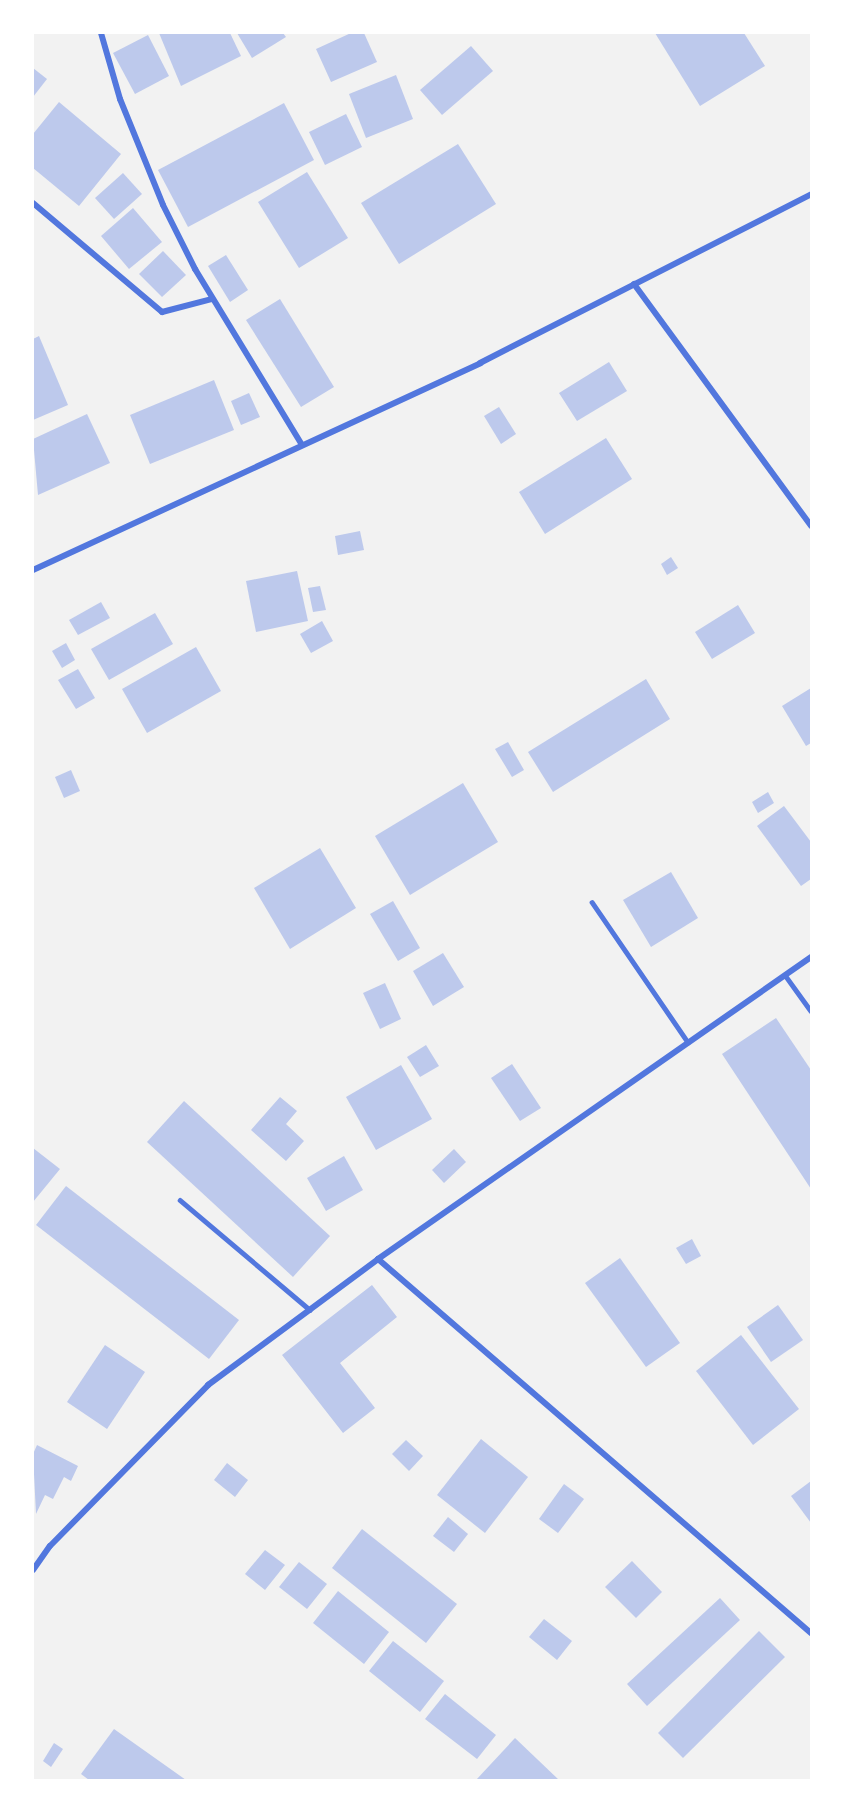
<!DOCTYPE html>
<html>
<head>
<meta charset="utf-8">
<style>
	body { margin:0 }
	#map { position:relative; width:844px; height:1813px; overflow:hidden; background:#f2f2f2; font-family:"DejaVu Sans",sans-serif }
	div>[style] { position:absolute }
	.building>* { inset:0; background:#bdc9ec }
	.service>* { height:4.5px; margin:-2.25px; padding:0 2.25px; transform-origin:2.25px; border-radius:2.25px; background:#5277de }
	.minor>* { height:6px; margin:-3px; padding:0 3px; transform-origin:3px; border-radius:3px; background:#5277de }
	span { translate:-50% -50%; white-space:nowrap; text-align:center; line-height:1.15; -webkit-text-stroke:6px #fff; paint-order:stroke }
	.frame { position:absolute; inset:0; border:34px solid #fff; pointer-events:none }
</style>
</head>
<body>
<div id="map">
	<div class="building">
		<div style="clip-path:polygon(159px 33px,230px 33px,241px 56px,181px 86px)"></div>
		<div style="clip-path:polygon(237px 33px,283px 33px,286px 37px,252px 58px)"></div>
		<div style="clip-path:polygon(351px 33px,364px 33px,377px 62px,331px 82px,316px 49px)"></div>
		<div style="clip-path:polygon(655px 33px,744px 33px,765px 66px,700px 106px)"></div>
		<div style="clip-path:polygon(148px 35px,169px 76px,135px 94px,113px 53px)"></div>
		<div style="clip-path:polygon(471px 46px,493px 71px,442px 115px,420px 90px)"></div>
		<div style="clip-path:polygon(33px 68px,47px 79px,33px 97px)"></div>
		<div style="clip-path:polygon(396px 75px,413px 119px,366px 138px,349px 94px)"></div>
		<div style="clip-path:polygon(59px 102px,121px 154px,79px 206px,33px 168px,33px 134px)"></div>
		<div style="clip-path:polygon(284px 103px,314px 160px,188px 227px,158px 170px)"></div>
		<div style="clip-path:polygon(346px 114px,362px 147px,325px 165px,309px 132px)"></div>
		<div style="clip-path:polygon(458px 144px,496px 204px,399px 264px,361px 203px)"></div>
		<div style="clip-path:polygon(307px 172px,348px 238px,299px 268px,258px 202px)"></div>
		<div style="clip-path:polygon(123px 173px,142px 194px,114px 219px,95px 198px)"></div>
		<div style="clip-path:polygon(133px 208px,162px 242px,129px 269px,101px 236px)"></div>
		<div style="clip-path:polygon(163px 251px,186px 275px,162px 297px,139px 274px)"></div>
		<div style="clip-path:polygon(226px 255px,248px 290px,230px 302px,208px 266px)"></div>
		<div style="clip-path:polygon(280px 299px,334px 387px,301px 407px,246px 320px)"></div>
		<div style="clip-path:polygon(39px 336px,68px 405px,33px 420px,33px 339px)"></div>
		<div style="clip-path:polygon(609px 362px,627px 391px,577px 421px,559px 393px)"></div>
		<div style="clip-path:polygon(214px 380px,234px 430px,150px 464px,130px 415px)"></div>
		<div style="clip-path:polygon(249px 393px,260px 417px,241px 425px,231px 401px)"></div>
		<div style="clip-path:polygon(499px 407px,516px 434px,501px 444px,484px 416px)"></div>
		<div style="clip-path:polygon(87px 414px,110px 463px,38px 495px,33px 439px)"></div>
		<div style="clip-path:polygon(606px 438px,632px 479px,545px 534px,519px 492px)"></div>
		<div style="clip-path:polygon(360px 531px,364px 550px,338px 555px,335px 536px)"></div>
		<div style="clip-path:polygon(671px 557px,678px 568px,667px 575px,661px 564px)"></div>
		<div style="clip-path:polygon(297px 571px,308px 621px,256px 632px,246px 581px)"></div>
		<div style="clip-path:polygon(320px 586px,326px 610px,313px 612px,308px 588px)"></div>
		<div style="clip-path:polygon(101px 602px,110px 618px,78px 635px,69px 620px)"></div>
		<div style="clip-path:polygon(738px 605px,755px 633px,712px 659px,695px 632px)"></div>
		<div style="clip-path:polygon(155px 613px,173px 644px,109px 680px,91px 649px)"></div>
		<div style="clip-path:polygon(322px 621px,333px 641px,311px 653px,300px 634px)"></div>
		<div style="clip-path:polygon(66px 643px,75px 660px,62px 668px,52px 651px)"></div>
		<div style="clip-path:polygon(196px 647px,221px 691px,147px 733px,122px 689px)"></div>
		<div style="clip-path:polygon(78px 669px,95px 698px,76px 709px,58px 680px)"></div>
		<div style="clip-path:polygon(646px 679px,670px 719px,553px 792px,528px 752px)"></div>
		<div style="clip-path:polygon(811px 688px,811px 743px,806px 746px,782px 706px)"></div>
		<div style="clip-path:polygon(508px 742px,524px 770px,512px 777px,495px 749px)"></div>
		<div style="clip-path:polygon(71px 770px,80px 791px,64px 798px,55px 777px)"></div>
		<div style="clip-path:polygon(463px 783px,498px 842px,410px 895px,375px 836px)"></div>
		<div style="clip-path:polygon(768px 792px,774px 803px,758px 813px,752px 802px)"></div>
		<div style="clip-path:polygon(784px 806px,811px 842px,811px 879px,801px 886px,757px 826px)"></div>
		<div style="clip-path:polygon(320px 848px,356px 908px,290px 949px,254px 888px)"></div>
		<div style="clip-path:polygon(671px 872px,698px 918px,651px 947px,623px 900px)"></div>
		<div style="clip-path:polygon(393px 901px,420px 948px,398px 961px,370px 914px)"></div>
		<div style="clip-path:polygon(443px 953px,464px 987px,433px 1006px,413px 971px)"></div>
		<div style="clip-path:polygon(385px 983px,401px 1019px,380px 1029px,363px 993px)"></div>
		<div style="clip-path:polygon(776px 1018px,811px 1070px,811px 1189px,722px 1054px)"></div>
		<div style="clip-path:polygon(426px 1045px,439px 1066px,420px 1077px,407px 1057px)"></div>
		<div style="clip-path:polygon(512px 1064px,541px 1108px,520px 1121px,491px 1078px)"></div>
		<div style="clip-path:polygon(401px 1065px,432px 1119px,376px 1150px,346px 1097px)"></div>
		<div style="clip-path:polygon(280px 1097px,297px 1111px,286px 1124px,304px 1141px,286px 1161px,251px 1130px)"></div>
		<div style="clip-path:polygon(184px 1101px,330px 1236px,293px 1277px,147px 1142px)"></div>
		<div style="clip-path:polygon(33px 1148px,60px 1169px,33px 1202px)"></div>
		<div style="clip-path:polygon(454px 1149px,466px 1162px,444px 1183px,432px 1170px)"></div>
		<div style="clip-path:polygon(344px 1156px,363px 1190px,326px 1211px,307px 1178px)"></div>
		<div style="clip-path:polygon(66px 1186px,239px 1320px,209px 1359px,36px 1225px)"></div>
		<div style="clip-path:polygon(692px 1239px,701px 1256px,686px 1264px,676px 1248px)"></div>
		<div style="clip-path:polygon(620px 1258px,680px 1343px,646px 1367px,585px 1283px)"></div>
		<div style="clip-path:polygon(372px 1285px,397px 1317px,340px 1363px,375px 1408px,343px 1433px,282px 1355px)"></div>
		<div style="clip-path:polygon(778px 1305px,803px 1340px,771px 1362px,747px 1327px)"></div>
		<div style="clip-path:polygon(741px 1335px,799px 1409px,753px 1445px,696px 1371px)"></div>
		<div style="clip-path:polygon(105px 1345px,145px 1372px,107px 1429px,67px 1402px)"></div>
		<div style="clip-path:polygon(481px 1439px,528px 1477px,485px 1533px,437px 1495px)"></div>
		<div style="clip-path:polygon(406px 1440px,423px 1456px,409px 1471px,392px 1454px)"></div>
		<div style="clip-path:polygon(37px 1445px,78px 1466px,71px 1481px,64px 1477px,53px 1499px,45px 1495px,36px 1514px,33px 1454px)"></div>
		<div style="clip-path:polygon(227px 1463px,248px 1480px,235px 1497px,214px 1480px)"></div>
		<div style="clip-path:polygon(811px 1481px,811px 1523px,791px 1496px)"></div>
		<div style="clip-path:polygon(564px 1484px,584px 1499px,558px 1533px,539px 1519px)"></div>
		<div style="clip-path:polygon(448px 1517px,468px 1534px,454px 1552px,433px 1536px)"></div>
		<div style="clip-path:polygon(362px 1529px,457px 1604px,426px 1643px,332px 1568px)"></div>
		<div style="clip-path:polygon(265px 1550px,285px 1565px,265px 1590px,245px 1574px)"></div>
		<div style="clip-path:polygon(632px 1561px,662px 1592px,636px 1618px,605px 1587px)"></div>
		<div style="clip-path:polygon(299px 1562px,327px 1584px,307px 1609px,279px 1587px)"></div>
		<div style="clip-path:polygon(338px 1591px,389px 1632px,364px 1664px,313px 1623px)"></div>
		<div style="clip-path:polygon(720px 1598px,740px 1620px,647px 1706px,627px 1684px)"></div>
		<div style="clip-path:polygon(544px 1619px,572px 1641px,557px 1660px,529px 1637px)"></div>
		<div style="clip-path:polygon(759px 1631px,785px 1657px,683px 1758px,658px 1733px)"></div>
		<div style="clip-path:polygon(393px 1641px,444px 1681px,420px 1712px,369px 1671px)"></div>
		<div style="clip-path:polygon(445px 1694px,496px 1735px,477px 1759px,425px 1719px)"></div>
		<div style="clip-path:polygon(114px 1729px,186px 1780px,89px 1780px,81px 1774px)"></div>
		<div style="clip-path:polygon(515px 1738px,559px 1780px,476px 1780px)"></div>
		<div style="clip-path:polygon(54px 1743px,63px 1749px,51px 1767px,43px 1761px)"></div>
	</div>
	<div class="service">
		<div style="left:592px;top:902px;width:170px;rotate:55.6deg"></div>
		<div style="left:785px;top:975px;width:44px;rotate:54.2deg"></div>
		<div style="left:180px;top:1200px;width:170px;rotate:40.2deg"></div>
	</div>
	<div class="minor">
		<div style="left:101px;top:33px;width:69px;rotate:73.9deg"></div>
		<div style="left:120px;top:99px;width:114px;rotate:67.9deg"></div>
		<div style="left:163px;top:205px;width:72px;rotate:63.4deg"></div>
		<div style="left:195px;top:269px;width:206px;rotate:58.7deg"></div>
		<div style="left:33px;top:203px;width:169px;rotate:40.2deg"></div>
		<div style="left:162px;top:312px;width:52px;rotate:-14.6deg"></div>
		<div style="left:634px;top:284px;width:300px;rotate:53.8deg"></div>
		<div style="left:33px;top:570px;width:493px;rotate:-24.8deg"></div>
		<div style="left:480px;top:363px;width:372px;rotate:-27deg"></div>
		<div style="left:378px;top:1259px;width:572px;rotate:40.82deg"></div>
		<div style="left:33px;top:1570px;width:29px;rotate:-55deg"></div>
		<div style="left:50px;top:1546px;width:226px;rotate:-45.5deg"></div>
		<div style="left:208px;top:1385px;width:212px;rotate:-36.5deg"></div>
		<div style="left:378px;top:1259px;width:528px;rotate:-34.89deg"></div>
	</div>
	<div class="frame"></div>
</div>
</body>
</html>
